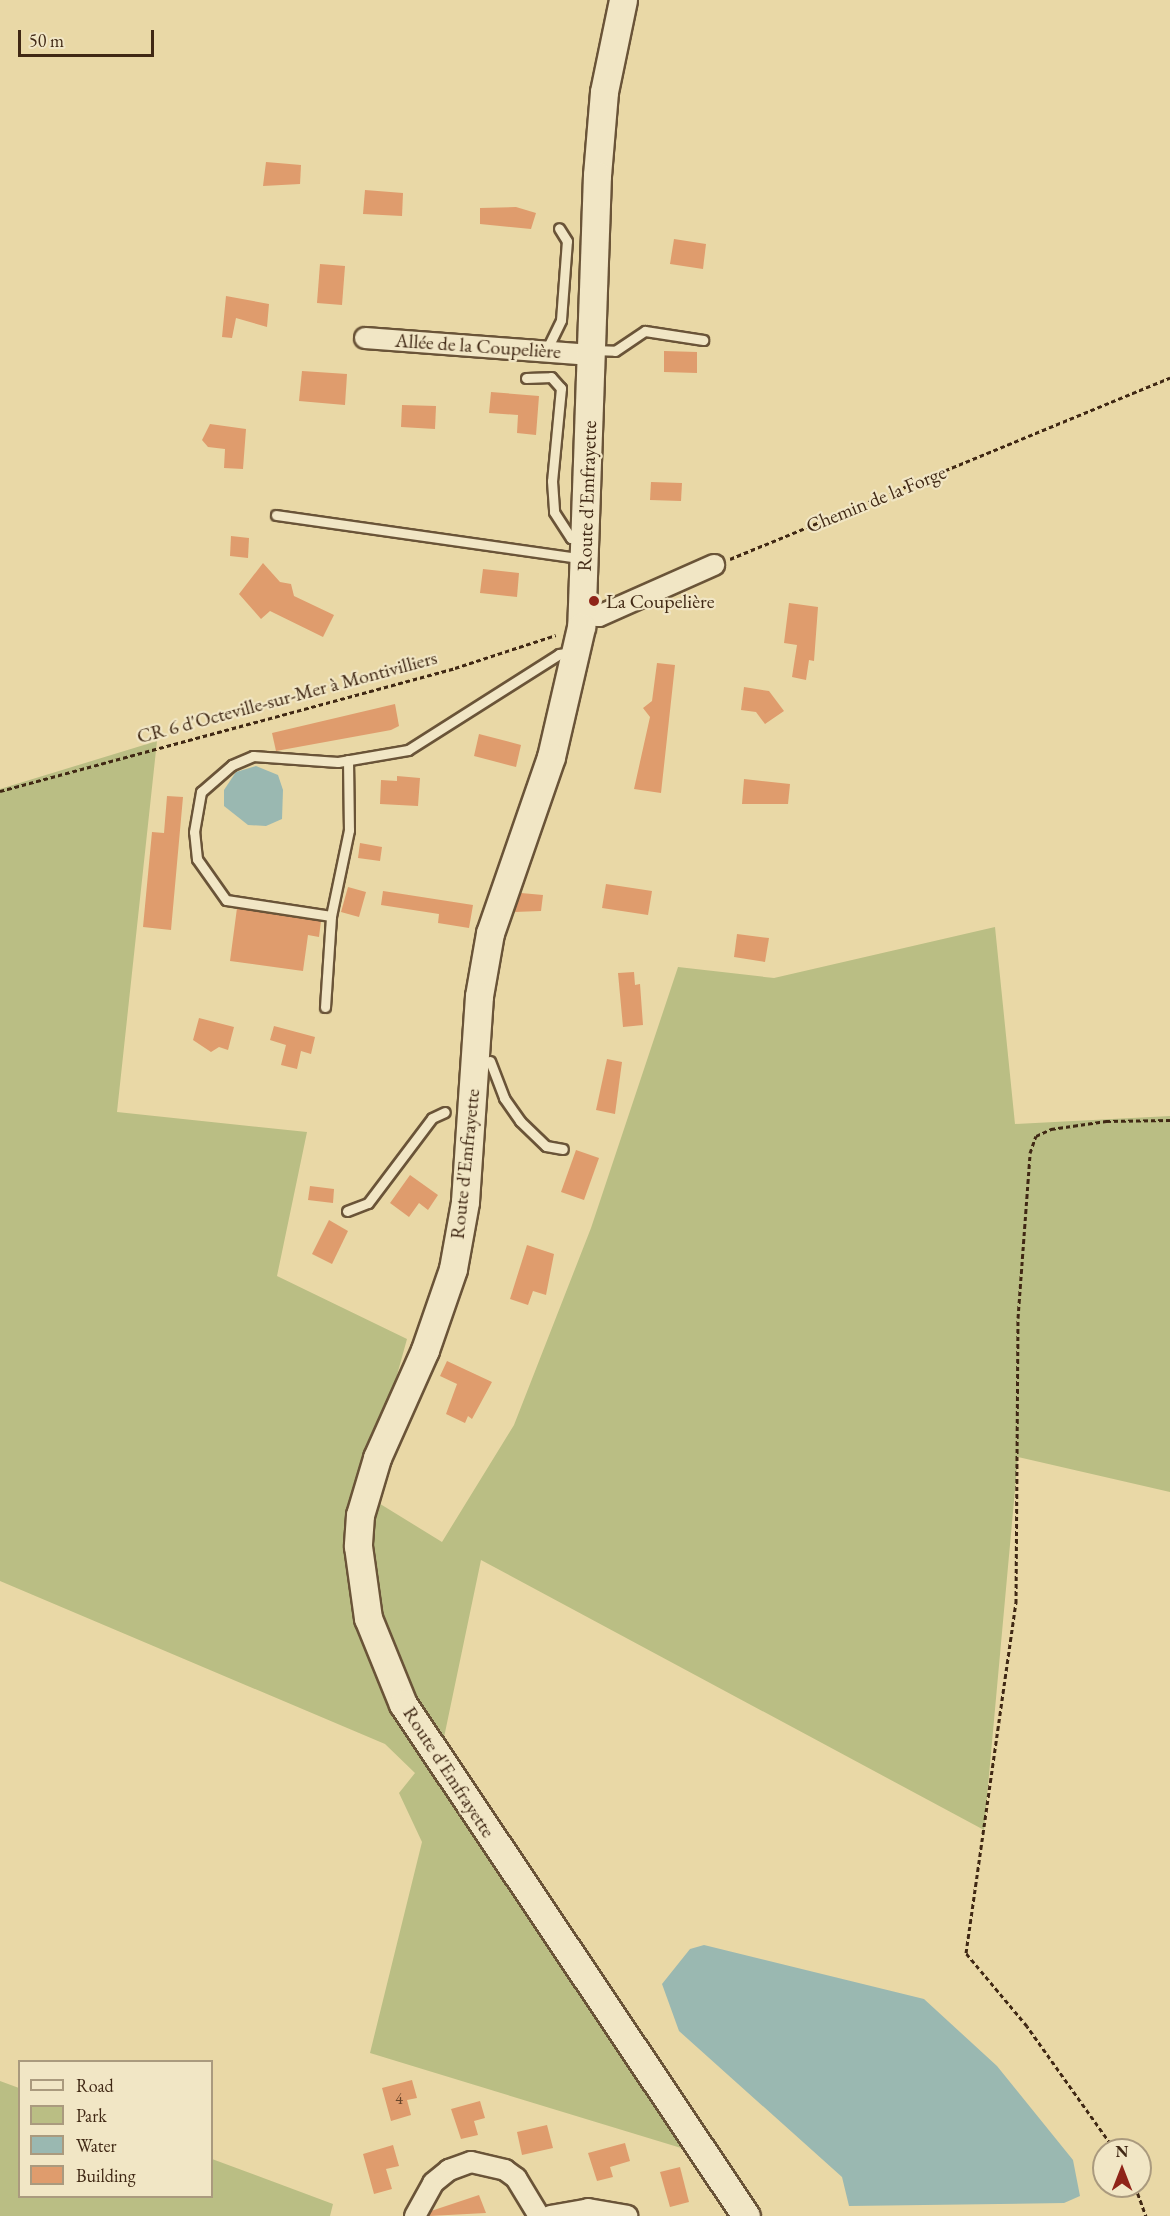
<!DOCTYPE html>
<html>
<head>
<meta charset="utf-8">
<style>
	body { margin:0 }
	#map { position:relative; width:1170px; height:2216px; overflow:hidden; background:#e9d8a6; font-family:"EB Garamond",serif }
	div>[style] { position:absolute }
	.green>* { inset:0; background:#babe84 }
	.water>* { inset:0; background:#9ab8b1 }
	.building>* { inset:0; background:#df9c6d }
	.path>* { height:3px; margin-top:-1.5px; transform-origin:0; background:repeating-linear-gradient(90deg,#402814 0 4.5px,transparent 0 7.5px) }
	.roads { filter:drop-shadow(2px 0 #6a5438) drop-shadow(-2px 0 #6a5438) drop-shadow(0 2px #6a5438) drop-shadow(0 -2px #6a5438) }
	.lane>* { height:9px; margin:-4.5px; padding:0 4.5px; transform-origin:4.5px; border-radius:4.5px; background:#f1e6c5 }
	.street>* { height:20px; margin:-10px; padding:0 10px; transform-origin:10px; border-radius:10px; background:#f1e6c5 }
	.secondary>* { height:27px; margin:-13.5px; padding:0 13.5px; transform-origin:13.5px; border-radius:13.5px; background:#f1e6c5 }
	.dots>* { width:16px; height:16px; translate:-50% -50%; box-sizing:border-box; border:3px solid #f1e6c5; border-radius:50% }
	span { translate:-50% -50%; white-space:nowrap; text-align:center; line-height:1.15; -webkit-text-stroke:4.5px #f1e6c5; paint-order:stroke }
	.number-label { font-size:16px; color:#68452a }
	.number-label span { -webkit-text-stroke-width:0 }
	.street-label { font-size:20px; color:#402814 }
	.poi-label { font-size:20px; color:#402814 }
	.left { translate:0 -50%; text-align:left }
	.legend { position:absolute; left:18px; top:2060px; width:195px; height:138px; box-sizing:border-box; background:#f1e6c5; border:2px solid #aa9a7e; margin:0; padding:8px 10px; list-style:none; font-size:18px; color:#402814 }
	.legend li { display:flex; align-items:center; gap:12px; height:30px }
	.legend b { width:30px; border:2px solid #aa9a7e }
	.north { position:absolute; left:1092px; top:2138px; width:60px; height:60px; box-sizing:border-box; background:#f1e6c5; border:2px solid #aa9a7e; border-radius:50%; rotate:0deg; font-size:16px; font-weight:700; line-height:24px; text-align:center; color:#402814 }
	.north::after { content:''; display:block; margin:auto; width:21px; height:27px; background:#8f2418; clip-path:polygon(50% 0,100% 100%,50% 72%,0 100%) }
	.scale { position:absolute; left:18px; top:30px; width:136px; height:27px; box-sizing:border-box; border:3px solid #402814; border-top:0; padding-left:8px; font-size:18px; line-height:21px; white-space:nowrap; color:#402814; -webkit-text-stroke:4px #f1e6c5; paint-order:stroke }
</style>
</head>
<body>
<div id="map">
	<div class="green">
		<div style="clip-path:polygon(157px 741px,117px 1112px,307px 1132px,277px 1276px,407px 1339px,364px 1494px,442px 1542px,514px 1425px,591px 1228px,678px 967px,774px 978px,995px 927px,1015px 1124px,1170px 1116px,1170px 1492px,1018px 1457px,984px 1830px,481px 1560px,442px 1747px,691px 2151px,370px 2053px,422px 1842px,399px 1793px,415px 1773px,385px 1744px,0 1581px,0 789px)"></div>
		<div style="clip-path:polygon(0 2081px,19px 2088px,20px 2196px,212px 2196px,212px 2159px,333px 2204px,330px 2216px,0 2216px)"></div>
	</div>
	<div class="water">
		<div style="clip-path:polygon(256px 766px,278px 775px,283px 790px,282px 819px,266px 826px,248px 825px,224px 806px,224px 790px,236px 772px)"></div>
		<div style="clip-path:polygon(704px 1945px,924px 1999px,997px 2066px,1073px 2160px,1080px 2196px,1064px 2203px,849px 2206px,842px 2177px,679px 2031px,662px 1984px,690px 1949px)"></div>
	</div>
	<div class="building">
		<div style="clip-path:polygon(266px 162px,301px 165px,300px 184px,263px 186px)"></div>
		<div style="clip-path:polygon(365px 190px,403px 193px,402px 216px,363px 214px)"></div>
		<div style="clip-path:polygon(516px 207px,536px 213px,531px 229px,480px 224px,480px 208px)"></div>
		<div style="clip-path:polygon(674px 239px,706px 244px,703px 269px,670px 264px)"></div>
		<div style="clip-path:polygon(320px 264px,345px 266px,342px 305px,317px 303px)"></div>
		<div style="clip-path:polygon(226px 296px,269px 304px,267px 327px,236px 318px,232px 338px,222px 337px)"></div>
		<div style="clip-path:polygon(664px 351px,697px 352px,697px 373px,664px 372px)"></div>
		<div style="clip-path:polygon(302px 371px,347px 374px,345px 405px,299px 401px)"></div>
		<div style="clip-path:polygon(491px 392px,539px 396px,536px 435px,517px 433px,518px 415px,489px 413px)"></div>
		<div style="clip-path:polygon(402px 405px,436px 406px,435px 429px,401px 427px)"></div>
		<div style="clip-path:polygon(210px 424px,246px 429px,243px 469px,224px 468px,225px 449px,208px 447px,202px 440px)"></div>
		<div style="clip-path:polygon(651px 482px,682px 483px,681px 501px,650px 500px)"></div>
		<div style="clip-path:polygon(231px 536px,249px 538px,248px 558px,230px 556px)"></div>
		<div style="clip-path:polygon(263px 563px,280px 582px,291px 584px,294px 596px,334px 615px,323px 637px,270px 611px,261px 619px,239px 594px)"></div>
		<div style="clip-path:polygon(483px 569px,519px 573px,517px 597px,480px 593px)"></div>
		<div style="clip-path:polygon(789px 603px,818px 607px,814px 661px,809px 660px,806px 680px,792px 677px,797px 645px,784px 643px)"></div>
		<div style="clip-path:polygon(657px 663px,675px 665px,661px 793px,634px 789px,650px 717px,643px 708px,652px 701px)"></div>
		<div style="clip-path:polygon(744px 687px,769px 691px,784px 711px,765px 724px,756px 712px,741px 710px)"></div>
		<div style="clip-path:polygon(395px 704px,399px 726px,391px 730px,276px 751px,272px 733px)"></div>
		<div style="clip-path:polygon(479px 734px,521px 745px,516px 767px,474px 756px)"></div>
		<div style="clip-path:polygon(397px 776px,420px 778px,418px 806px,380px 804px,381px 780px,397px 781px)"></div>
		<div style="clip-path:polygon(744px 779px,790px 784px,788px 804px,742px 804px)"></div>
		<div style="clip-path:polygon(167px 796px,183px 797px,171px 930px,143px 927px,152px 832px,164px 833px)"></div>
		<div style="clip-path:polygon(360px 843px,382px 847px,380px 861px,358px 858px)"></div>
		<div style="clip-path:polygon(606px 884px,652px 891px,648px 915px,602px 908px)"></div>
		<div style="clip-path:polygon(348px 887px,366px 892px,359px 917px,341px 912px)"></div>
		<div style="clip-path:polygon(383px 891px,473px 905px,469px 928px,438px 923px,439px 914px,381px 905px)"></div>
		<div style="clip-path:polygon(521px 893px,543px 895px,541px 911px,514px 912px)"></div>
		<div style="clip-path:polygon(237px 908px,321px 921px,319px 937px,308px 935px,303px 971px,230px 961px)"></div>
		<div style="clip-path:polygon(737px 934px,769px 938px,765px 962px,734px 957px)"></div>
		<div style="clip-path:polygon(634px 972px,635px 985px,640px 984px,643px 1025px,623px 1027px,618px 973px)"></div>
		<div style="clip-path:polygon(199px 1018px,234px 1027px,228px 1050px,219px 1047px,211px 1052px,193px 1040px)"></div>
		<div style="clip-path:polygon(274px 1026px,315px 1037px,311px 1054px,301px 1051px,297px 1069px,281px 1065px,286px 1045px,270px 1040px)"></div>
		<div style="clip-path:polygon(607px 1059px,622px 1062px,615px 1114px,596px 1110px)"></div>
		<div style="clip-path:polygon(576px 1150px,599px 1158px,584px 1200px,561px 1192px)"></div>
		<div style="clip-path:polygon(410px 1175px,438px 1195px,428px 1210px,419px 1203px,409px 1217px,390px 1203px)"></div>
		<div style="clip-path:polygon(310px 1186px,334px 1189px,333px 1203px,308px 1200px)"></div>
		<div style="clip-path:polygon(329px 1220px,348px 1231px,332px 1264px,312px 1254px)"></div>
		<div style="clip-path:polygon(527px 1245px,554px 1254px,546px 1295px,533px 1291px,528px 1305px,510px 1299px)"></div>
		<div style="clip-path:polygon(447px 1361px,492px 1382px,472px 1419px,468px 1416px,465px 1423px,446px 1414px,457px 1384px,440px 1376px)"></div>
		<div style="clip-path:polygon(412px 2080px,417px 2098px,407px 2100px,411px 2115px,391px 2121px,382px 2088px)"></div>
		<div style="clip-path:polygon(480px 2101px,485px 2118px,474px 2121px,478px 2135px,461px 2139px,451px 2109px)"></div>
		<div style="clip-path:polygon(547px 2125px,553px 2148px,522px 2155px,517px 2132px)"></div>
		<div style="clip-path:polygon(625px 2143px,630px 2161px,610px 2167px,613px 2177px,597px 2181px,588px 2153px)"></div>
		<div style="clip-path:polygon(393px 2145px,399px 2166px,386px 2169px,392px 2189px,374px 2194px,363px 2154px)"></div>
		<div style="clip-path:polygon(680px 2167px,689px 2202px,670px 2207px,660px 2172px)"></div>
		<div style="clip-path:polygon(479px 2195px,486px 2213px,429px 2216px,431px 2211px)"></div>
	</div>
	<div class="path">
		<div style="left:730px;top:559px;width:476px;rotate:-22.4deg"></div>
		<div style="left:0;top:791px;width:471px;rotate:-15.1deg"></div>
		<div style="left:455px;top:668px;width:106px;rotate:-18.1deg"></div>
		<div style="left:1115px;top:2150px;width:152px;rotate:-125.4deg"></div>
		<div style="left:1027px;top:2026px;width:95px;rotate:-129.9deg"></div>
		<div style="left:966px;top:1953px;width:354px;rotate:-81.9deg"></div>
		<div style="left:1016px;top:1603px;width:285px;rotate:-89.6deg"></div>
		<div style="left:1018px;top:1318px;width:165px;rotate:-85.8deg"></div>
		<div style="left:1030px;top:1153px;width:18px;rotate:-71deg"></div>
		<div style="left:1036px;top:1136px;width:17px;rotate:-25deg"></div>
		<div style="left:1051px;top:1129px;width:56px;rotate:-8.3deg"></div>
		<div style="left:1106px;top:1121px;width:64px;rotate:-0.9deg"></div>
		<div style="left:1135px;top:2186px;width:32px;rotate:70deg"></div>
	</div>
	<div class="roads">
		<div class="lane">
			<div style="left:592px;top:350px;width:23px;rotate:2deg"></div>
			<div style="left:615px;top:351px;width:36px;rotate:-34deg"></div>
			<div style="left:645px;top:331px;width:59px;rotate:8.8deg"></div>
			<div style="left:546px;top:351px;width:34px;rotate:-64deg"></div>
			<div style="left:561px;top:320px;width:79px;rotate:-85.7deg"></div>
			<div style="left:567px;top:241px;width:15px;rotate:-122deg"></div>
			<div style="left:526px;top:378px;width:25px;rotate:-2deg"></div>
			<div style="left:551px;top:377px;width:15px;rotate:48deg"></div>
			<div style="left:561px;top:388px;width:93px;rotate:95.5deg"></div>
			<div style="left:552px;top:481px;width:31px;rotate:86deg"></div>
			<div style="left:554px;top:512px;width:31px;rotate:57deg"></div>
			<div style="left:571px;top:538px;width:10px"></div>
			<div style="left:276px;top:515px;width:307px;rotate:8.1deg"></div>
			<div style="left:348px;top:760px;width:70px;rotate:89.2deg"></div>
			<div style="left:349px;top:830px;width:88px;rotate:101.8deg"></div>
			<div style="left:331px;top:916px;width:106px;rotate:-171.3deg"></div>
			<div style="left:226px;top:900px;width:50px;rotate:-125.3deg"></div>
			<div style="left:197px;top:859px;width:27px;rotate:-96deg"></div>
			<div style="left:194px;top:832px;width:41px;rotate:-80.1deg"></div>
			<div style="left:201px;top:792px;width:41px;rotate:-41.1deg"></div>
			<div style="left:232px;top:765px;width:23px;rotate:-23deg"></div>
			<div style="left:253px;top:756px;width:85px;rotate:4deg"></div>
			<div style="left:338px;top:762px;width:71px;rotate:-9.7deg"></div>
			<div style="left:408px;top:750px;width:179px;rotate:-32.4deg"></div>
			<div style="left:559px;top:654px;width:12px;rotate:-9deg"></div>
			<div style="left:325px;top:1007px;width:91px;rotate:-86.2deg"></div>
			<div style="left:490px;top:1061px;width:40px;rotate:69deg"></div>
			<div style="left:504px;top:1098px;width:28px;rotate:55deg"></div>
			<div style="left:520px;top:1121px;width:36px;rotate:44deg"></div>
			<div style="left:546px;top:1146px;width:17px;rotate:10deg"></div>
			<div style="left:347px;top:1211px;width:22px;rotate:-21deg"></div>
			<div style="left:368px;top:1203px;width:106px;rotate:-53deg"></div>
			<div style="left:432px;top:1118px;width:14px;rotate:-25deg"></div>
		</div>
		<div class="street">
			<div style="left:365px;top:338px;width:227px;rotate:4.3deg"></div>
			<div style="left:582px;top:615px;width:17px;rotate:3deg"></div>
			<div style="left:599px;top:616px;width:126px;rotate:-23.9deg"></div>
			<div style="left:415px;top:2216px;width:38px;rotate:-61deg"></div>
			<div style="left:433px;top:2183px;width:21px;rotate:-39deg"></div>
			<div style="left:449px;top:2170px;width:23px;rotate:-20deg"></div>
			<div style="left:471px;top:2162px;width:35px;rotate:13deg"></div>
			<div style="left:505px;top:2170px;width:14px;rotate:36deg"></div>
			<div style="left:516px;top:2178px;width:44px;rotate:58.8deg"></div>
			<div style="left:550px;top:2216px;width:39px;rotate:-10deg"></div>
			<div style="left:588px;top:2209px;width:40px;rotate:10deg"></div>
		</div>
		<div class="secondary">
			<div style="left:623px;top:0;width:94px;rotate:101.7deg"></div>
			<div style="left:604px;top:92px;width:83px;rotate:94.8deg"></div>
			<div style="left:597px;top:175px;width:452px;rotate:92deg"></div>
			<div style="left:581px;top:627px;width:133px;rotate:103deg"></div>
			<div style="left:551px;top:757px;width:186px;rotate:109.1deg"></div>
			<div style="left:490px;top:933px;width:64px;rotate:99.9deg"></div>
			<div style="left:479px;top:996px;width:206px;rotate:93.9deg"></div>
			<div style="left:465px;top:1202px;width:68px;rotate:100.2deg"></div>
			<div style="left:453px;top:1269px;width:86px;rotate:109.1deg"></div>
			<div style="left:425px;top:1350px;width:118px;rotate:114deg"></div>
			<div style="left:377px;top:1458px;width:59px;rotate:106.6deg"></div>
			<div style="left:360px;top:1515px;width:31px;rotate:94deg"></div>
			<div style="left:358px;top:1546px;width:73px;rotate:82.1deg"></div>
			<div style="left:368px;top:1618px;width:93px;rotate:67.9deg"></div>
			<div style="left:403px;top:1704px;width:616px;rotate:56.18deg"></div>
		</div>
	</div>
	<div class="dots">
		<div style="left:594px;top:601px;background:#8f2418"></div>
	</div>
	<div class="number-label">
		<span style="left:399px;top:2099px">4</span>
	</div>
	<div class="street-label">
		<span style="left:478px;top:346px;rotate:4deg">Allée de la Coupelière</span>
		<span style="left:587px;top:496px;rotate:-88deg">Route d'Emfrayette</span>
		<span style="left:876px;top:499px;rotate:-22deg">Chemin de la Forge</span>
		<span style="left:287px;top:697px;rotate:-15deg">CR 6 d'Octeville-sur-Mer à Montivilliers</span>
		<span style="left:465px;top:1164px;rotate:-84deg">Route d'Emfrayette</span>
		<span style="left:449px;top:1772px;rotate:57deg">Route d'Emfrayette</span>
	</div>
	<div class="poi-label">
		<span class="left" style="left:606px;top:601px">La Coupelière</span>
	</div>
	<ul class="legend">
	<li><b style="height:8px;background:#f1e6c5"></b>Road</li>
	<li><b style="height:16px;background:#babe84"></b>Park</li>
	<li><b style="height:16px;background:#9ab8b1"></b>Water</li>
	<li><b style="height:16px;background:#df9c6d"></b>Building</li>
	</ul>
	<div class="north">N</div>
	<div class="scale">50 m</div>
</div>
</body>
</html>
